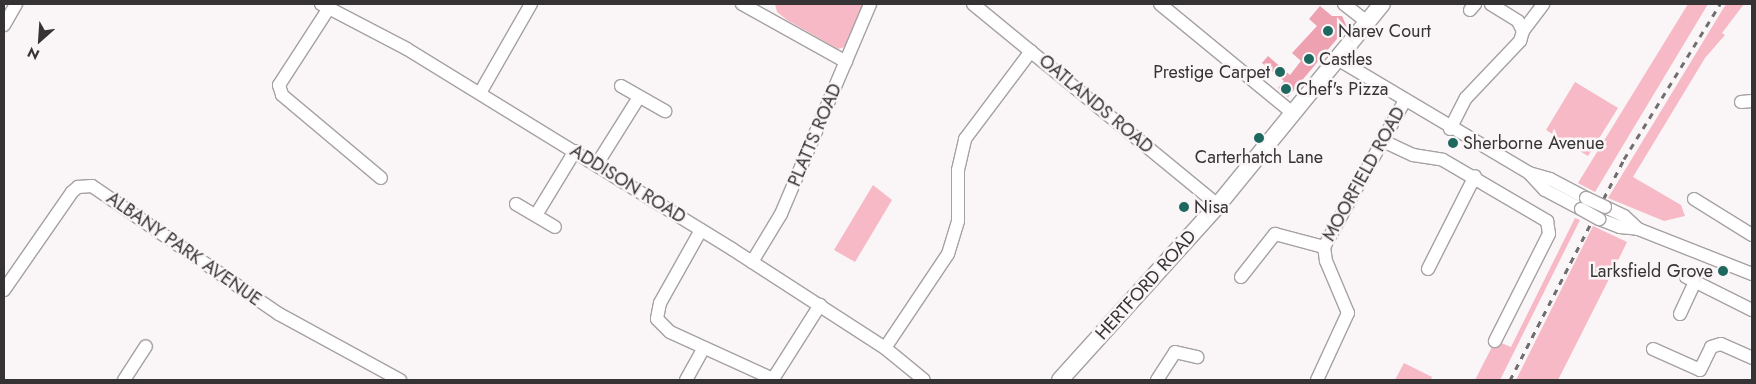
<!DOCTYPE html>
<html>
<head>
<meta charset="utf-8">
<style>
	body { margin:0 }
	#map { position:relative; width:1756px; height:384px; overflow:hidden; background:#faf5f6; font-family:Jost,sans-serif }
	div>[style] { position:absolute }
	.green>* { inset:0; background:#f6b9c5 }
	.building>* { inset:0; background:#eda1b1 }
	.roads { filter:drop-shadow(1px 0 #a6a1a2) drop-shadow(-1px 0 #a6a1a2) drop-shadow(0 1px #a6a1a2) drop-shadow(0 -1px #a6a1a2) }
	.minor>* { height:12px; margin:-6px; padding:0 6px; transform-origin:6px; border-radius:6px; background:#fff }
	.major>* { height:16px; margin:-8px; padding:0 8px; transform-origin:8px; border-radius:8px; background:#fff }
	.rail>* { height:3px; margin-top:-1.5px; transform-origin:0; background:repeating-linear-gradient(90deg,#706d6e 0 6px,transparent 0 12px) }
	.bridges { filter:drop-shadow(1px 0 #a6a1a2) drop-shadow(-1px 0 #a6a1a2) drop-shadow(0 1px #a6a1a2) drop-shadow(0 -1px #a6a1a2) }
	.minor-bridge>* { height:12px; margin:-6px; padding:0 6px; transform-origin:6px; border-radius:6px; background:#fff }
	.dots>* { width:14px; height:14px; translate:-50% -50%; box-sizing:border-box; border:2px solid #faf5f6; border-radius:50% }
	span { translate:-50% -50%; white-space:nowrap; text-align:center; line-height:1.15; -webkit-text-stroke:5px #faf5f6; paint-order:stroke }
	.poi-label { font-size:18px; color:#353333 }
	.left { translate:0 -50%; text-align:left }
	.right { translate:-100% -50%; text-align:right }
	.street-label { font-size:18px; color:#353333 }
	.frame { position:absolute; inset:0; border:5px solid #353333; pointer-events:none }
	.north { position:absolute; left:15px; top:15px; width:50px; height:50px; -webkit-text-stroke:4px #faf5f6; paint-order:stroke; rotate:206deg; font-size:14px; font-weight:700; line-height:20px; text-align:center; color:#353333 }
	.north::after { content:''; display:block; margin:auto; width:18px; height:22px; background:#353333; clip-path:polygon(50% 0,100% 100%,50% 72%,0 100%) }
</style>
</head>
<body>
<div id="map">
	<div class="green">
		<div style="clip-path:polygon(775px 4px,869px 4px,848px 46px,838px 49px,787px 20px,777px 12px)"></div>
		<div style="clip-path:polygon(1688px 4px,1708px 4px,1595px 192px,1578px 183px)"></div>
		<div style="clip-path:polygon(1726px 4px,1744px 4px,1722px 33px,1725px 35px,1705px 58px,1633px 177px,1681px 205px,1685px 216px,1664px 221px,1608px 198px)"></div>
		<div style="clip-path:polygon(1575px 82px,1618px 108px,1588px 156px,1546px 130px)"></div>
		<div style="clip-path:polygon(873px 185px,892px 200px,855px 262px,834px 250px)"></div>
		<div style="clip-path:polygon(1575px 218px,1580px 220px,1500px 380px,1475px 380px,1493px 345px,1496px 347px,1499px 342px,1511px 347px)"></div>
		<div style="clip-path:polygon(1593px 226px,1627px 242px,1607px 283px,1558px 380px,1516px 380px)"></div>
		<div style="clip-path:polygon(1404px 363px,1432px 377px,1431px 380px,1395px 380px)"></div>
	</div>
	<div class="building">
		<div style="clip-path:polygon(1320px 6px,1332px 16px,1342px 16px,1347px 27px,1288px 97px,1278px 88px,1284px 81px,1262px 63px,1268px 56px,1290px 75px,1301px 61px,1292px 53px,1317px 26px,1309px 19px)"></div>
	</div>
	<div class="roads">
		<div class="minor">
			<div style="left:321px;top:4px;width:97px;rotate:27.6deg"></div>
			<div style="left:407px;top:49px;width:382px;rotate:31.6deg"></div>
			<div style="left:732px;top:249px;width:182px;rotate:32.9deg"></div>
			<div style="left:885px;top:348px;width:50px;rotate:39.4deg"></div>
			<div style="left:742px;top:4px;width:119px;rotate:29.1deg"></div>
			<div style="left:973px;top:4px;width:317px;rotate:39.4deg"></div>
			<div style="left:1160px;top:4px;width:173px;rotate:39.4deg"></div>
			<div style="left:1344px;top:4px;width:28px;rotate:38deg"></div>
			<div style="left:329px;top:8px;width:92px;rotate:123deg"></div>
			<div style="left:279px;top:85px;width:10px;rotate:73deg"></div>
			<div style="left:282px;top:95px;width:129px;rotate:40deg"></div>
			<div style="left:1470px;top:10px;width:8px;rotate:-50deg"></div>
			<div style="left:4px;top:25px;width:24px;rotate:-60deg"></div>
			<div style="left:1523px;top:31px;width:34px;rotate:-53deg"></div>
			<div style="left:1339px;top:60px;width:221px;rotate:30.7deg"></div>
			<div style="left:1529px;top:173px;width:23px;rotate:47deg"></div>
			<div style="left:1545px;top:190px;width:41px;rotate:27.8deg"></div>
			<div style="left:621px;top:86px;width:51px;rotate:29.6deg"></div>
			<div style="left:480px;top:93px;width:103px;rotate:-60.2deg"></div>
			<div style="left:1741px;top:102px;width:11px;rotate:-5deg"></div>
			<div style="left:1450px;top:129px;width:35px;rotate:-63deg"></div>
			<div style="left:1466px;top:98px;width:79px;rotate:-46.5deg"></div>
			<div style="left:1520px;top:41px;width:10px;rotate:-73deg"></div>
			<div style="left:1523px;top:31px;width:11px;rotate:-117deg"></div>
			<div style="left:1518px;top:21px;width:32px;rotate:-148deg"></div>
			<div style="left:1383px;top:141px;width:33px;rotate:25deg"></div>
			<div style="left:1413px;top:155px;width:30px;rotate:9deg"></div>
			<div style="left:1443px;top:160px;width:121px;rotate:30.4deg"></div>
			<div style="left:1547px;top:221px;width:13px;rotate:81deg"></div>
			<div style="left:1549px;top:234px;width:120px;rotate:116.8deg"></div>
			<div style="left:597px;top:164px;width:79px;rotate:-57.9deg"></div>
			<div style="left:1529px;top:173px;width:22px;rotate:16deg"></div>
			<div style="left:1550px;top:179px;width:41px;rotate:27.8deg"></div>
			<div style="left:1694px;top:199px;width:68px;rotate:31.8deg"></div>
			<div style="left:516px;top:204px;width:45px;rotate:30.5deg"></div>
			<div style="left:1605px;top:207px;width:21px;rotate:25deg"></div>
			<div style="left:1624px;top:216px;width:19px;rotate:43deg"></div>
			<div style="left:536px;top:215px;width:75px;rotate:-58.6deg"></div>
			<div style="left:1599px;top:219px;width:22px;rotate:21deg"></div>
			<div style="left:1620px;top:227px;width:18px;rotate:6deg"></div>
			<div style="left:1638px;top:229px;width:123px;rotate:21.5deg"></div>
			<div style="left:701px;top:230px;width:84px;rotate:119.3deg"></div>
			<div style="left:660px;top:303px;width:16px;rotate:101deg"></div>
			<div style="left:657px;top:319px;width:18px;rotate:45deg"></div>
			<div style="left:670px;top:332px;width:113px;rotate:24.5deg"></div>
			<div style="left:773px;top:379px;width:88px;rotate:-57.6deg"></div>
			<div style="left:752px;top:262px;width:56px;rotate:-58.9deg"></div>
			<div style="left:781px;top:214px;width:228px;rotate:-67deg"></div>
			<div style="left:1428px;top:269px;width:104px;rotate:-63.2deg"></div>
			<div style="left:1241px;top:277px;width:55px;rotate:-51.7deg"></div>
			<div style="left:1275px;top:234px;width:51px;rotate:14.9deg"></div>
			<div style="left:1686px;top:277px;width:74px;rotate:26.6deg"></div>
			<div style="left:4px;top:290px;width:119px;rotate:-55.2deg"></div>
			<div style="left:72px;top:192px;width:8px;rotate:-40deg"></div>
			<div style="left:78px;top:187px;width:14px;rotate:-4deg"></div>
			<div style="left:92px;top:186px;width:227px;rotate:34.4deg"></div>
			<div style="left:279px;top:314px;width:138px;rotate:28.6deg"></div>
			<div style="left:1680px;top:314px;width:35px;rotate:-65deg"></div>
			<div style="left:885px;top:348px;width:113px;rotate:-56.2deg"></div>
			<div style="left:948px;top:254px;width:34px;rotate:-73deg"></div>
			<div style="left:958px;top:221px;width:51px;rotate:-90deg"></div>
			<div style="left:958px;top:170px;width:32px;rotate:-77deg"></div>
			<div style="left:965px;top:139px;width:110px;rotate:-53.1deg"></div>
			<div style="left:1653px;top:349px;width:51px;rotate:24.1deg"></div>
			<div style="left:1700px;top:370px;width:25px;rotate:-64deg"></div>
			<div style="left:1711px;top:347px;width:10px;rotate:-17deg"></div>
			<div style="left:1721px;top:344px;width:34px;rotate:24deg"></div>
			<div style="left:124px;top:380px;width:40px;rotate:-57.1deg"></div>
			<div style="left:686px;top:380px;width:35px;rotate:-61deg"></div>
			<div style="left:1157px;top:380px;width:33px;rotate:-57deg"></div>
			<div style="left:1175px;top:352px;width:23px;rotate:13deg"></div>
			<div style="left:1317px;top:380px;width:74px;rotate:-65.2deg"></div>
			<div style="left:1348px;top:313px;width:56px;rotate:-112.9deg"></div>
			<div style="left:1326px;top:261px;width:14px;rotate:-98deg"></div>
			<div style="left:1324px;top:247px;width:168px;rotate:-61.1deg"></div>
		</div>
		<div class="major">
			<div style="left:1060px;top:380px;width:236px;rotate:-47.9deg"></div>
			<div style="left:1218px;top:205px;width:259px;rotate:-50.8deg"></div>
		</div>
	</div>
	<div class="rail">
		<div style="left:1510px;top:380px;width:249px;rotate:-62.7deg"></div>
		<div style="left:1624px;top:159px;width:182px;rotate:-58.2deg"></div>
	</div>
	<div class="bridges">
		<div class="minor-bridge">
			<div style="left:1586px;top:198px;width:21px;rotate:25deg"></div>
			<div style="left:1581px;top:209px;width:21px;rotate:29deg"></div>
		</div>
	</div>
	<div class="dots">
		<div style="left:1328px;top:31px;background:#1e6860"></div>
		<div style="left:1309px;top:59px;background:#1e6860"></div>
		<div style="left:1280px;top:72px;background:#1e6860"></div>
		<div style="left:1286px;top:89px;background:#1e6860"></div>
		<div style="left:1259px;top:138px;background:#1e6860"></div>
		<div style="left:1453px;top:143px;background:#1e6860"></div>
		<div style="left:1184px;top:207px;background:#1e6860"></div>
		<div style="left:1723px;top:271px;background:#1e6860"></div>
	</div>
	<div class="poi-label">
		<span class="left" style="left:1338px;top:31px">Narev Court</span>
		<span class="left" style="left:1319px;top:59px">Castles</span>
		<span class="right" style="left:1270px;top:72px">Prestige Carpet</span>
		<span class="left" style="left:1296px;top:89px">Chef's Pizza</span>
		<span class="left" style="left:1463px;top:143px">Sherborne Avenue</span>
		<span style="left:1259px;top:157px">Carterhatch Lane</span>
		<span class="left" style="left:1194px;top:207px">Nisa</span>
		<span class="right" style="left:1713px;top:271px">Larksfield Grove</span>
	</div>
	<div class="street-label">
		<span style="left:1096px;top:104px;rotate:40deg">OATLANDS ROAD</span>
		<span style="left:815px;top:135px;rotate:-67deg">PLATTS ROAD</span>
		<span style="left:1364px;top:174px;rotate:-61deg">MOORFIELD ROAD</span>
		<span style="left:628px;top:184px;rotate:32deg">ADDISON ROAD</span>
		<span style="left:184px;top:249px;rotate:35deg">ALBANY PARK AVENUE</span>
		<span style="left:1146px;top:285px;rotate:-48deg">HERTFORD ROAD</span>
	</div>
	<div class="frame"></div>
	<div class="north">N</div>
</div>
</body>
</html>
